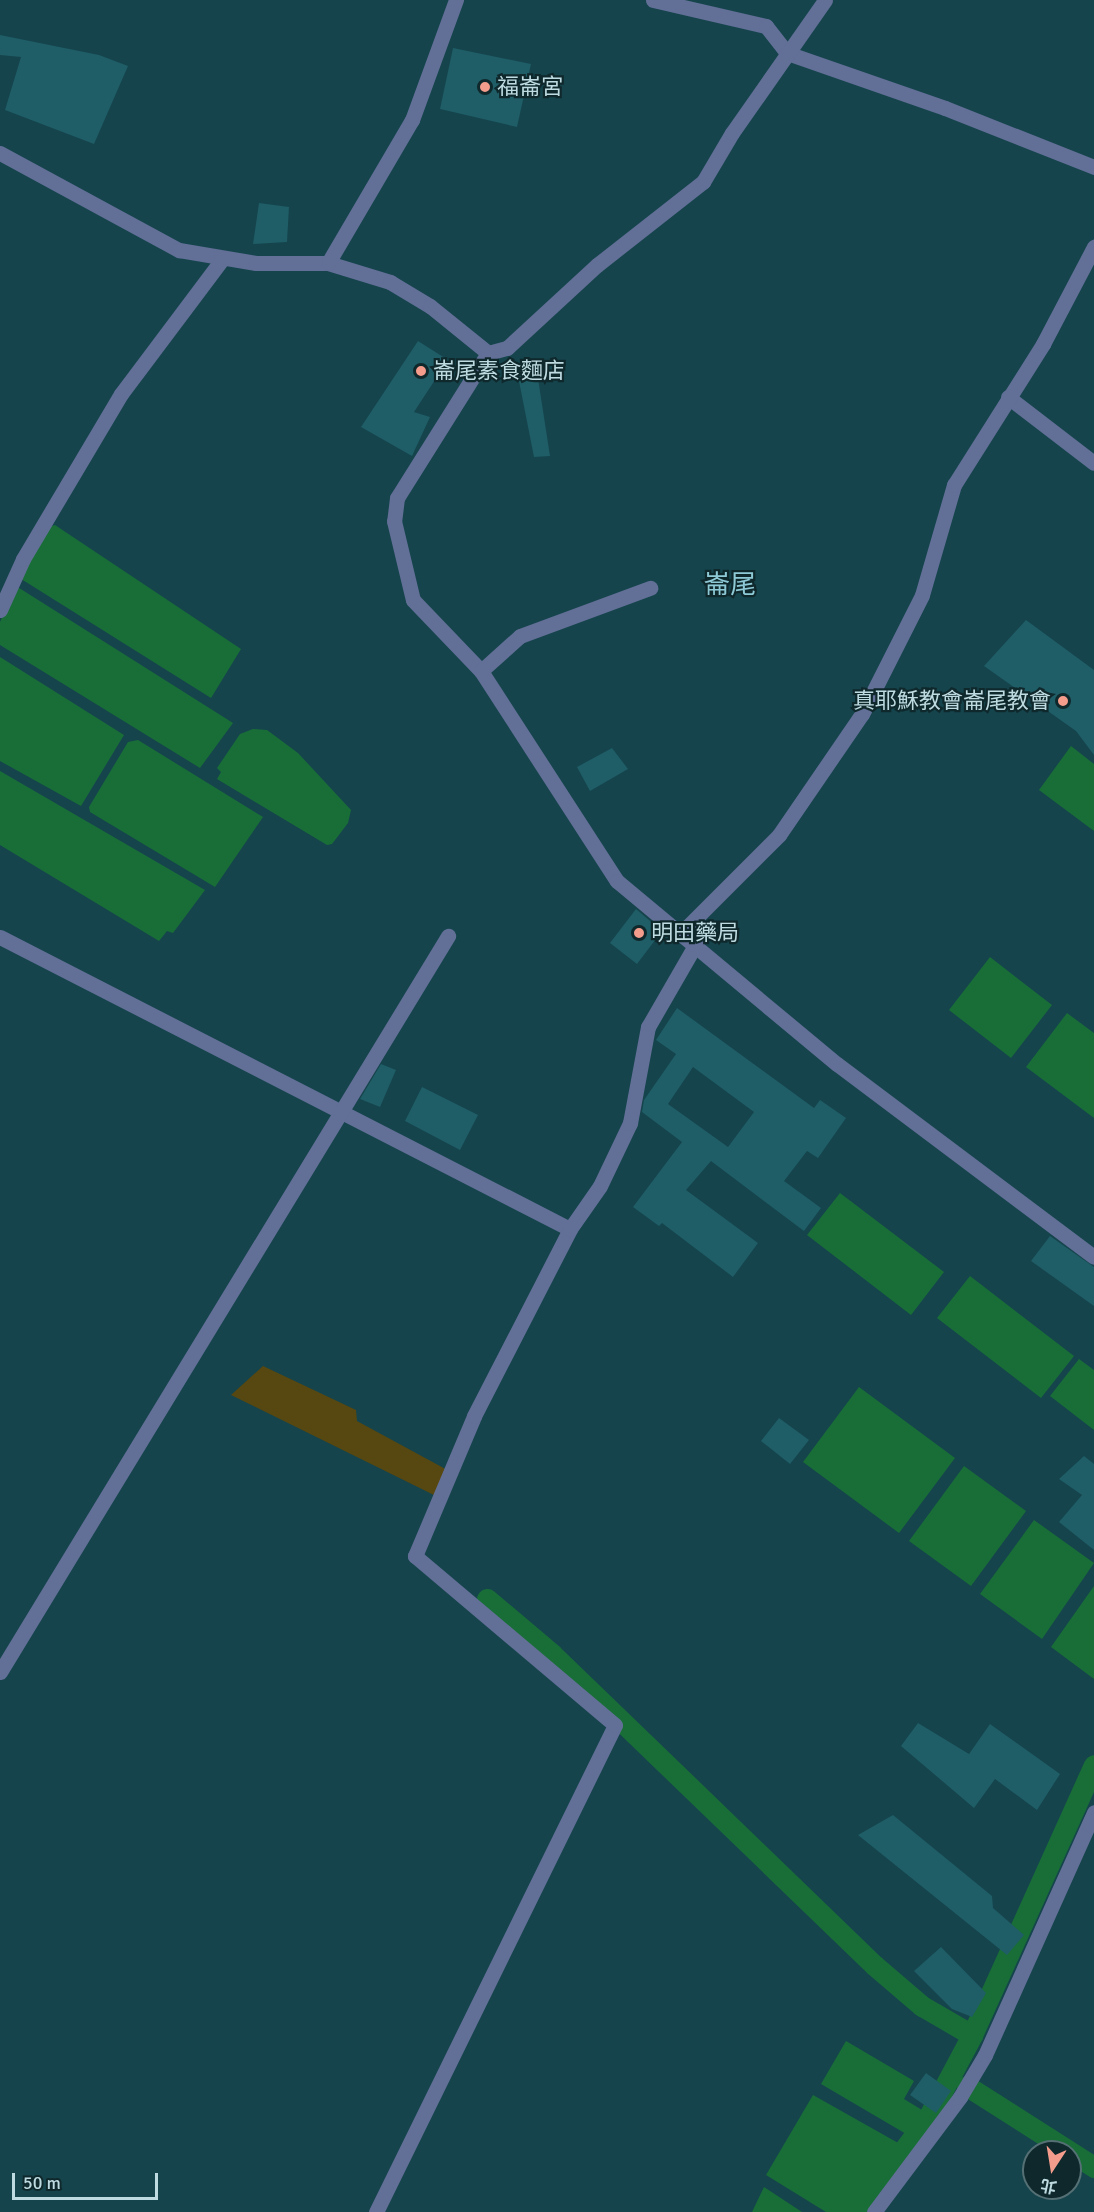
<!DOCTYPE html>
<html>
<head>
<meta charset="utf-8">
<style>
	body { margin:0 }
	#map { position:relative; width:1094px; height:2212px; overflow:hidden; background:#15444c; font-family:Signika,"Noto Sans TC",sans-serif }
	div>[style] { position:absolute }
	.green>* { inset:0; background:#574710 }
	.water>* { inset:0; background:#196e38 }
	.canal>* { height:21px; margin:-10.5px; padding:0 10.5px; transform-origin:10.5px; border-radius:10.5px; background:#196e38 }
	.building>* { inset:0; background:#1f5d67 }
	.minor>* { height:15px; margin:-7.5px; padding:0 7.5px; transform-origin:7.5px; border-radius:7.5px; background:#626f97 }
	.dots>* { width:16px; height:16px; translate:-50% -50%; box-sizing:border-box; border:3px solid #0f282c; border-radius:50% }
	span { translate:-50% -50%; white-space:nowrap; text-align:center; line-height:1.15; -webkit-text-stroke:4.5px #0f282c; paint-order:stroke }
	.poi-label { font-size:22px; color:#bedbe1 }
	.left { translate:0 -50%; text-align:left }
	.right { translate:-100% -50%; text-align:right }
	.quarter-label { font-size:26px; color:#8ecad6 }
	.north { position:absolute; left:1022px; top:2140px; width:60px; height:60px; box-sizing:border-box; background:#0f282c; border:2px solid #557074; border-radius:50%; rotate:192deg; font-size:16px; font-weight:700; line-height:24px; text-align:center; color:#bedbe1 }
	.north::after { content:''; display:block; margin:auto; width:21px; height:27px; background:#f49d8d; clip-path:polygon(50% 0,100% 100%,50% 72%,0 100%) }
	.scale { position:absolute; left:12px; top:2173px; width:146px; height:27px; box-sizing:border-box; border:3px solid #bedbe1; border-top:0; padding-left:8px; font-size:18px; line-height:21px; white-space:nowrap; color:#bedbe1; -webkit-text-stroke:4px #0f282c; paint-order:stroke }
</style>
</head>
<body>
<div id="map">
	<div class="green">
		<div style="clip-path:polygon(263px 1366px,356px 1410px,357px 1421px,451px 1472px,440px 1498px,231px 1395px)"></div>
	</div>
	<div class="water">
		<div style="clip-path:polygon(55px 525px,241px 649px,211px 698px,18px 577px,42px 529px)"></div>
		<div style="clip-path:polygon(16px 586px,233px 723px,200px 768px,0 645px,0 622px)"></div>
		<div style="clip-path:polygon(0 657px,124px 735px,81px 806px,0 761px)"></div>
		<div style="clip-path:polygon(253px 729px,267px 730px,298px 753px,351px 810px,348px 823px,332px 844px,327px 845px,217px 779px,221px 772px,217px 768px,240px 734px)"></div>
		<div style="clip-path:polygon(138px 740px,263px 817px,215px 887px,90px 812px,89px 807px,128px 742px)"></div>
		<div style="clip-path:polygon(1071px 746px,1094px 764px,1094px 831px,1039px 790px)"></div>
		<div style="clip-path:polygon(0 771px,205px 890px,173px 933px,167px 931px,159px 941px,0 845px)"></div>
		<div style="clip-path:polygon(990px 957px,1052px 1005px,1011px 1058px,949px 1010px)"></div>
		<div style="clip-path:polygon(1067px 1013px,1094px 1033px,1094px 1118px,1026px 1067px)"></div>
		<div style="clip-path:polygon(840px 1193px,944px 1272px,911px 1315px,807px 1235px)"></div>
		<div style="clip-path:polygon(970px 1276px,1074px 1356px,1041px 1398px,937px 1318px)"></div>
		<div style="clip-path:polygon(1079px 1359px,1094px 1370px,1094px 1430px,1050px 1396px)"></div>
		<div style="clip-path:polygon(859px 1387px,955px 1458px,899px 1533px,803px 1462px)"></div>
		<div style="clip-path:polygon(964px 1466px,1026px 1511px,971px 1586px,909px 1541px)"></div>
		<div style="clip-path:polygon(1034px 1520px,1094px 1563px,1042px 1639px,980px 1594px)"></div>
		<div style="clip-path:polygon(1094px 1586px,1094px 1679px,1051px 1647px)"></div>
		<div style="clip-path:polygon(846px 2041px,914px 2081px,904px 2099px,927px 2113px,913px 2138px,821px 2084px)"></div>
		<div style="clip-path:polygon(813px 2095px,900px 2144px,850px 2212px,826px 2212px,766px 2175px)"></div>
		<div style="clip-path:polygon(764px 2187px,802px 2212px,752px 2212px)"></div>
	</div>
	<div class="canal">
		<div style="left:487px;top:1599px;width:85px;rotate:40.2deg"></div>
		<div style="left:552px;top:1654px;width:448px;rotate:44deg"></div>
		<div style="left:874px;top:1965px;width:63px;rotate:40.5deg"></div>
		<div style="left:922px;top:2006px;width:58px;rotate:30.1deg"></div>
		<div style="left:967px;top:2086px;width:151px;rotate:32.5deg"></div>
		<div style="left:857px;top:2212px;width:120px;rotate:-53.1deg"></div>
		<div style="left:929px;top:2116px;width:92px;rotate:-62deg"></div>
		<div style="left:972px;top:2035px;width:296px;rotate:-65.7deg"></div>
	</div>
	<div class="building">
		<div style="clip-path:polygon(0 35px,99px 55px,128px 66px,94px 144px,5px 110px,21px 57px,0 55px)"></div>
		<div style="clip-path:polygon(453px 48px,531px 64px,517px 127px,440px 109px)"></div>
		<div style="clip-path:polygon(259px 203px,289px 207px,287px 242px,253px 244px)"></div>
		<div style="clip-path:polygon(418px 341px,448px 360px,414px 412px,430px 417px,412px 456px,361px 427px)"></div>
		<div style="clip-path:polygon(535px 359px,550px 456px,534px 457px,516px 366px)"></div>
		<div style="clip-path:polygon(1026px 620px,1094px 670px,1094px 755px,1076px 731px,984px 666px)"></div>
		<div style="clip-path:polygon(612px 748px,628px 769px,590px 791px,577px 767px)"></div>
		<div style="clip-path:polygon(636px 909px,662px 931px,637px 964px,610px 943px)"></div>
		<div style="clip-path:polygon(evenodd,677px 1008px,814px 1108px,820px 1100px,846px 1118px,818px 1158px,807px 1151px,784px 1181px,821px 1208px,804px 1231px,711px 1161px,686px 1190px,758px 1243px,733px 1277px,662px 1223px,659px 1226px,633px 1207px,682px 1142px,642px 1112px,644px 1100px,676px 1054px,656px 1040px,677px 1008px,693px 1067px,754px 1112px,728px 1147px,668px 1104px,693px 1067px)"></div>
		<div style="clip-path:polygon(381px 1064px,396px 1070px,380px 1107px,360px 1099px)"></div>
		<div style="clip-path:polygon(422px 1087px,478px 1115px,460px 1150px,405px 1121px)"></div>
		<div style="clip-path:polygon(1050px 1236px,1094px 1267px,1094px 1306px,1031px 1261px)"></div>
		<div style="clip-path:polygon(779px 1418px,809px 1440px,790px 1464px,761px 1441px)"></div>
		<div style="clip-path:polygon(1084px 1456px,1094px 1464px,1094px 1550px,1059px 1522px,1082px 1495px,1059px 1479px)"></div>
		<div style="clip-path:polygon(918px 1723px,969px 1754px,990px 1724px,1060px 1774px,1037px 1810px,995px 1779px,974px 1808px,901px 1746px)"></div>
		<div style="clip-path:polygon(893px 1815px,992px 1896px,993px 1908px,1024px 1935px,1007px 1955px,858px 1835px)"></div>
		<div style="clip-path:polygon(941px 1947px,986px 1993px,972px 2017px,952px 2009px,914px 1971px)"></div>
		<div style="clip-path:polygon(926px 2073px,951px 2091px,936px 2113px,910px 2095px)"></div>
	</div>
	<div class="minor">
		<div style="left:653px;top:0;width:116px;rotate:13deg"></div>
		<div style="left:766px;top:26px;width:34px;rotate:52deg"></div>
		<div style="left:787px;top:53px;width:167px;rotate:19.2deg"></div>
		<div style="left:945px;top:108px;width:160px;rotate:21.6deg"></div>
		<div style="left:0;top:153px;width:204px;rotate:28.5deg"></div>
		<div style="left:179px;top:250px;width:78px;rotate:9.6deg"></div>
		<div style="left:256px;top:263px;width:72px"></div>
		<div style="left:328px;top:263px;width:65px;rotate:17deg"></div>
		<div style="left:390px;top:282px;width:47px;rotate:31deg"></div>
		<div style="left:430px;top:306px;width:75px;rotate:39deg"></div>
		<div style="left:488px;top:353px;width:171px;rotate:122.1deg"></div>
		<div style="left:397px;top:498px;width:23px;rotate:97deg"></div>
		<div style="left:394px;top:521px;width:81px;rotate:76.5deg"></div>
		<div style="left:413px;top:600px;width:98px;rotate:46.2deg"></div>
		<div style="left:481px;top:671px;width:250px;rotate:57.1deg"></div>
		<div style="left:617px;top:881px;width:286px;rotate:39.8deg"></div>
		<div style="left:837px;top:1064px;width:321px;rotate:36.9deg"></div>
		<div style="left:328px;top:263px;width:166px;rotate:-59.6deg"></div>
		<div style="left:412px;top:120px;width:128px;rotate:-69.9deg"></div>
		<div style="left:488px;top:353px;width:20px;rotate:-15deg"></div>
		<div style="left:507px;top:348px;width:122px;rotate:-42.7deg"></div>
		<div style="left:597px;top:265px;width:135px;rotate:-38.1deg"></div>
		<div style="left:703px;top:182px;width:57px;rotate:-59.4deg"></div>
		<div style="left:732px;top:133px;width:162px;rotate:-55deg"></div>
		<div style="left:1008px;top:397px;width:108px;rotate:37.5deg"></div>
		<div style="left:0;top:610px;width:56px;rotate:-65.7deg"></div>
		<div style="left:23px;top:559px;width:192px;rotate:-59.3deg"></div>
		<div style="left:121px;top:394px;width:170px;rotate:-53.1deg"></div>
		<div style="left:481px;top:671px;width:52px;rotate:-41.9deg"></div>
		<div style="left:520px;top:636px;width:139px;rotate:-20.3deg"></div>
		<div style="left:681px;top:933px;width:139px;rotate:-45deg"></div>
		<div style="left:779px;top:835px;width:147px;rotate:-55.6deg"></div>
		<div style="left:862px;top:714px;width:133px;rotate:-63.2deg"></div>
		<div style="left:922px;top:595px;width:115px;rotate:-73.8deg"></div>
		<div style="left:954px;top:485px;width:167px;rotate:-57.7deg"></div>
		<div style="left:1043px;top:344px;width:110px;rotate:-62.3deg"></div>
		<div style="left:0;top:937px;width:640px;rotate:27.13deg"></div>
		<div style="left:0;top:1672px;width:862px;rotate:-58.67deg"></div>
		<div style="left:376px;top:2212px;width:542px;rotate:-63.86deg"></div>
		<div style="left:615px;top:1725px;width:262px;rotate:-139.8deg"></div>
		<div style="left:415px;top:1556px;width:152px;rotate:-67.1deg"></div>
		<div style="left:474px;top:1416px;width:210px;rotate:-62.8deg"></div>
		<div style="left:570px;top:1229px;width:52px;rotate:-55.1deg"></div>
		<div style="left:600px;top:1186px;width:70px;rotate:-64.5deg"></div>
		<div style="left:630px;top:1123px;width:98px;rotate:-79.4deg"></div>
		<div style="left:648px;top:1027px;width:96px;rotate:-60deg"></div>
		<div style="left:874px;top:2212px;width:144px;rotate:-53.2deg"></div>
		<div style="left:960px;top:2097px;width:49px;rotate:-59.2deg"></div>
		<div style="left:985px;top:2055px;width:266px;rotate:-65.8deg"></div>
	</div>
	<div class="dots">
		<div style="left:485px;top:87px;background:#f49d8d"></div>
		<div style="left:421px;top:371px;background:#f49d8d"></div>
		<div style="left:1063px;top:701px;background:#f49d8d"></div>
		<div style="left:639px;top:933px;background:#f49d8d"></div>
	</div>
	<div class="poi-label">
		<span class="left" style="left:497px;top:87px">福崙宮</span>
		<span class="left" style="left:433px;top:371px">崙尾素食麵店</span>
		<span class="right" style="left:1051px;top:701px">真耶穌教會崙尾教會</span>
		<span class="left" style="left:651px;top:933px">明田藥局</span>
	</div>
	<div class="quarter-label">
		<span style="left:730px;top:586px">崙尾</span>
	</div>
	<div class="north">北</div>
	<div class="scale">50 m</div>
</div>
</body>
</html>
